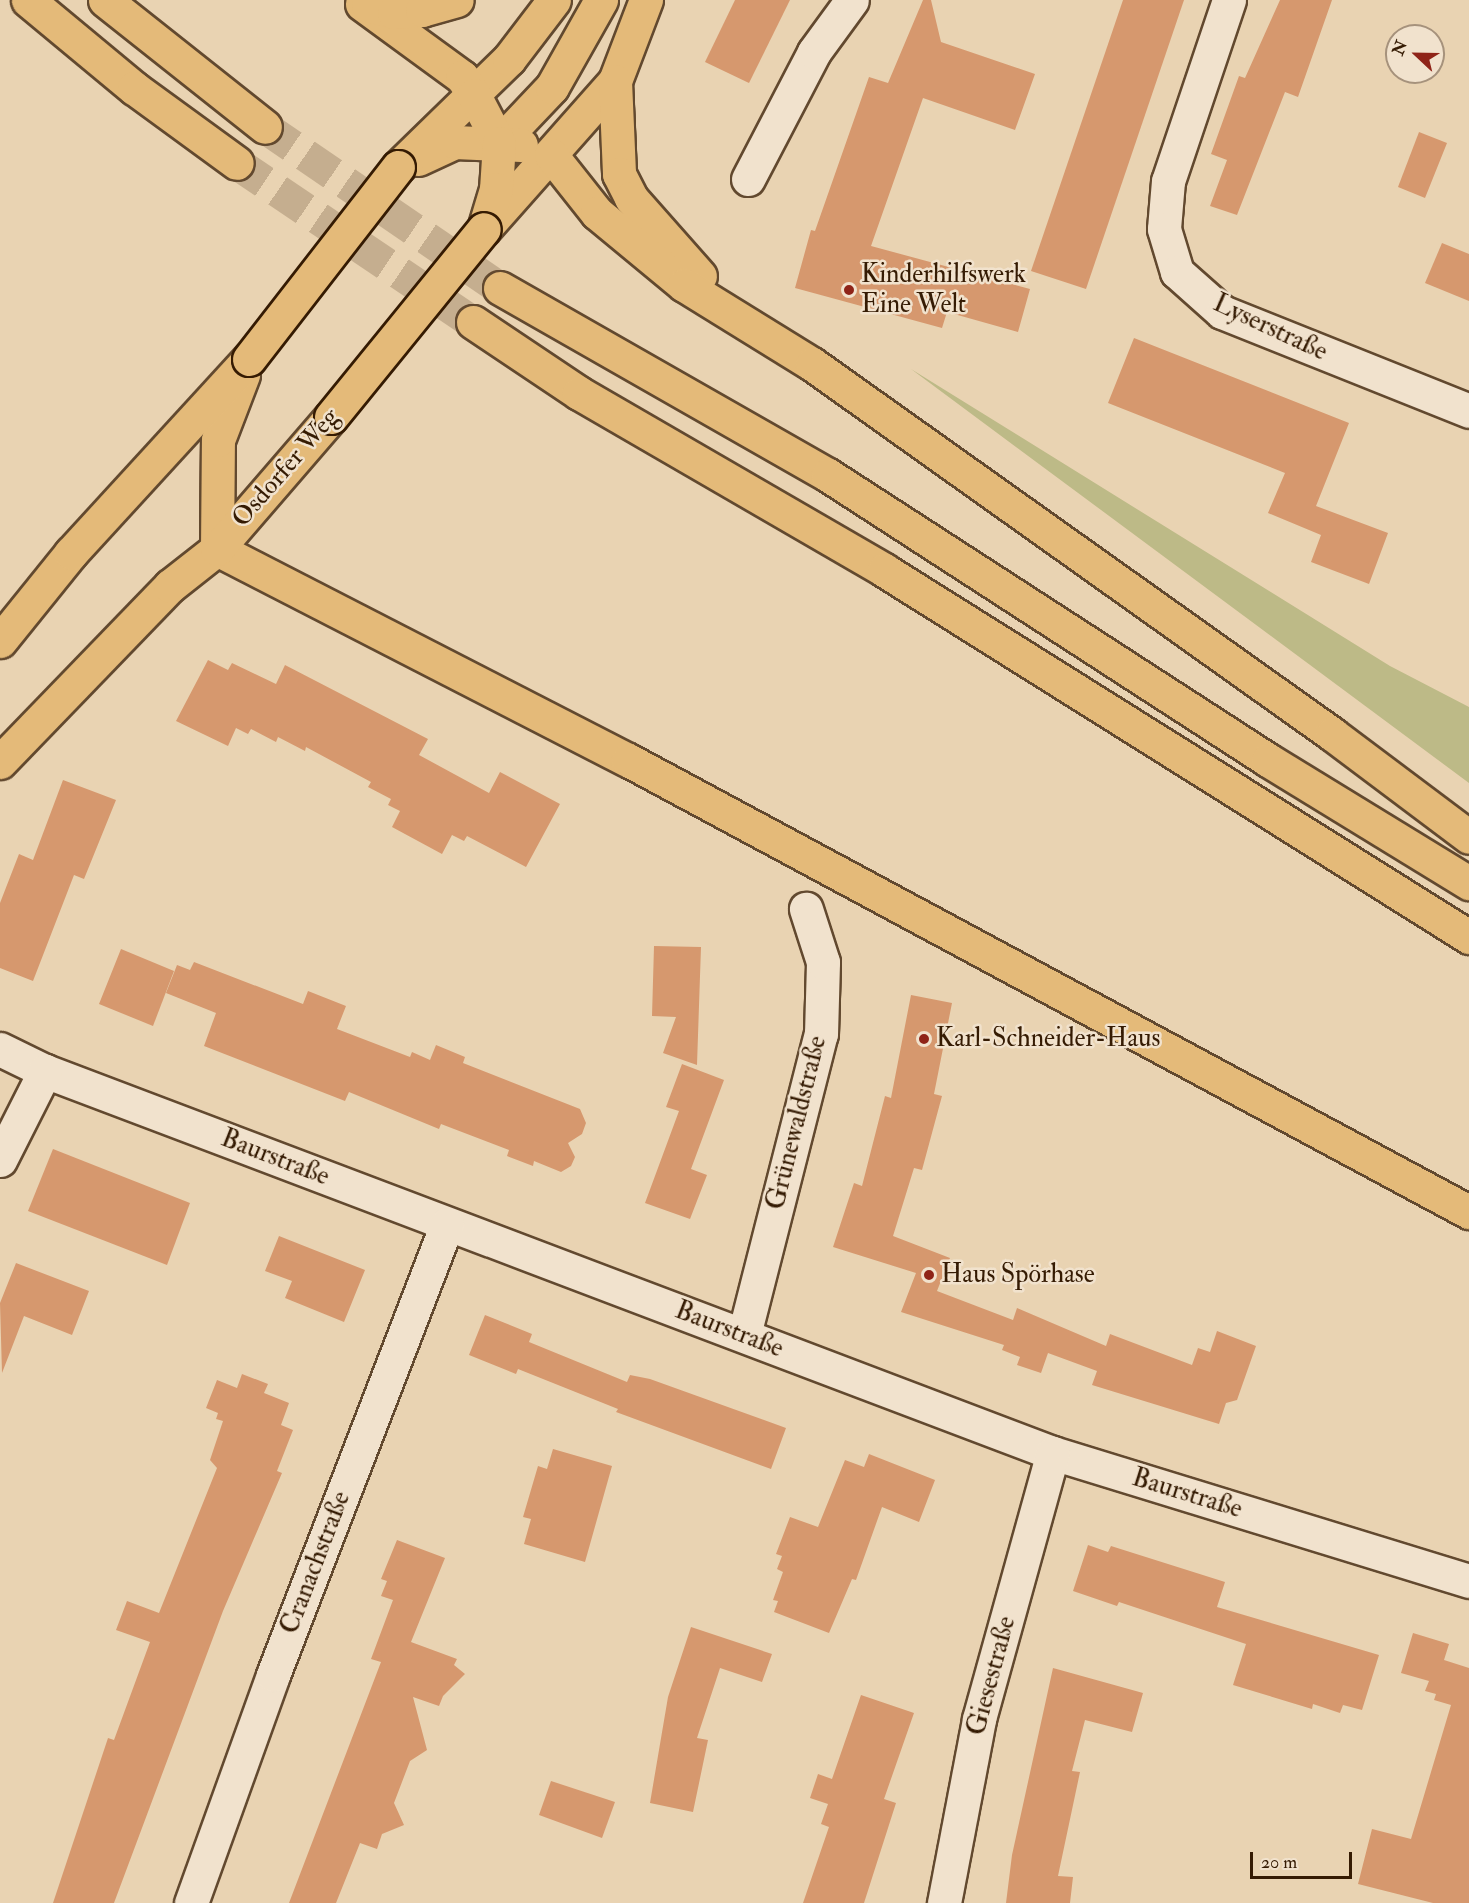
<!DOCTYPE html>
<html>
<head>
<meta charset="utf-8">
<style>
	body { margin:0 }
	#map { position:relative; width:1469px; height:1903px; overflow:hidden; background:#e9d3b2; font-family:"IM FELL Double Pica",serif }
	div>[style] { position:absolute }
	.green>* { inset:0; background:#bdba87 }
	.building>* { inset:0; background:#d6986e }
	.highway-tunnel>* { height:33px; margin-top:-16.5px; transform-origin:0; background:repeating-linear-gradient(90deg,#c5ae8f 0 33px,transparent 0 49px) }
	.roads { filter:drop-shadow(2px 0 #62492f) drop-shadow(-2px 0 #62492f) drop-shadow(0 2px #62492f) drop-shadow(0 -2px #62492f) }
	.minor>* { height:33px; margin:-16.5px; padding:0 16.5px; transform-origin:16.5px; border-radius:16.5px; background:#f1e2cd }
	.major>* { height:33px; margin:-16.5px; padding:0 16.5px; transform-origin:16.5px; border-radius:16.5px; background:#e4ba79 }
	.highway>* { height:33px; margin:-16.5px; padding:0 16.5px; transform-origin:16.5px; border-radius:16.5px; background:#e4ba79 }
	.bridges { filter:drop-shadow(2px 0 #351b03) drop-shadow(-2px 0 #351b03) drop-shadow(0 2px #351b03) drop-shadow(0 -2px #351b03) }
	.major-bridge>* { height:33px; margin:-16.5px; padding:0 16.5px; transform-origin:16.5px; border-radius:16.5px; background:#e4ba79 }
	.dots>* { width:16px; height:16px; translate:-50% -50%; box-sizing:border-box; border:3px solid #f1e2cd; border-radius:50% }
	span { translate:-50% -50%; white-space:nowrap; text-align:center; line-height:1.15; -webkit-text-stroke:5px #f1e2cd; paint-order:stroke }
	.poi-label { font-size:26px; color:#351b03 }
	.left { translate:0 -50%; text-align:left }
	.street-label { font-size:26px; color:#351b03 }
	.north { position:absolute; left:1385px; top:24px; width:60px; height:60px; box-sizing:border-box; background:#f1e2cd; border:2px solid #a6927c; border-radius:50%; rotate:292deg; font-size:16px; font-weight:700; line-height:24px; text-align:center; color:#351b03 }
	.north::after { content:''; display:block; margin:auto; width:21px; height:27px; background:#8f2418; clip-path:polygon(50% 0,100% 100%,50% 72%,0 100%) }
	.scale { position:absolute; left:1250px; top:1852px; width:102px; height:27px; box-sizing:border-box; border:3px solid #351b03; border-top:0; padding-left:8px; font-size:18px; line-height:21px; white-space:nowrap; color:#351b03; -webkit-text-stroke:4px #f1e2cd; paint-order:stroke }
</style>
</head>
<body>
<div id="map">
	<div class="green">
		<div style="clip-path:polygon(911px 369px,1390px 666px,1469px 707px,1469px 783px)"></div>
	</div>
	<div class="building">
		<div style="clip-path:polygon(735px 0,790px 0,749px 83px,705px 62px)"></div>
		<div style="clip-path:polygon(923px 0,931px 0,941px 42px,1035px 74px,1015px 130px,923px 98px,871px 246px,1030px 289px,1018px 332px,947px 312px,942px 328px,795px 288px,811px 230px,815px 231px,869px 77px,888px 83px)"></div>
		<div style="clip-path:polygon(1123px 0,1184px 0,1086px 289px,1031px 271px)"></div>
		<div style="clip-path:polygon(1280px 0,1332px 0,1298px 97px,1285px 92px,1237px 215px,1210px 206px,1227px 160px,1211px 154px,1239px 76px,1245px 78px)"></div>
		<div style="clip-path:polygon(1419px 132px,1447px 143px,1425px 198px,1398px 187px)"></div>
		<div style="clip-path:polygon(1442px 243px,1469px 254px,1469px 301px,1425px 283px)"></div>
		<div style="clip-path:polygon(1134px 338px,1349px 423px,1316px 506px,1388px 533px,1369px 584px,1311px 562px,1321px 535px,1268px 513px,1285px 473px,1108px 403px)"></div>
		<div style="clip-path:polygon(208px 660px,228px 670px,232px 663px,276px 684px,285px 665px,428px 739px,419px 755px,489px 793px,500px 772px,560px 804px,526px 867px,467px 836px,464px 841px,452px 835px,442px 854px,392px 827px,400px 811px,388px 805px,391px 799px,368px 787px,371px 782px,306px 747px,305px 751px,278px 737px,276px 742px,251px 729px,248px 734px,236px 728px,228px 746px,176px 721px)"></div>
		<div style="clip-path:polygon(63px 780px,116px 800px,84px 879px,74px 875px,33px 981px,0 968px,0 903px,19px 854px,33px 860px)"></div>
		<div style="clip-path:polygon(654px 946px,701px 947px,697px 1065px,663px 1053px,676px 1017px,652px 1016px)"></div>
		<div style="clip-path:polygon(121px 949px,174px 971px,153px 1026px,99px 1004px)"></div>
		<div style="clip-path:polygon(194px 962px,303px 1004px,308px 991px,346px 1006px,337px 1029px,410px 1057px,412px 1052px,430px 1060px,436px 1045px,465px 1057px,463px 1063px,580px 1109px,586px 1123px,582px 1134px,568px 1143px,575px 1157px,571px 1166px,561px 1172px,534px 1161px,533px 1166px,507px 1156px,509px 1150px,441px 1124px,439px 1129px,349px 1092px,345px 1101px,204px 1046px,216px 1013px,166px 993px,177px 965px,190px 970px)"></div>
		<div style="clip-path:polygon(911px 995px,952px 1003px,934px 1094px,942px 1096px,922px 1170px,914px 1168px,893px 1236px,950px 1258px,937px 1291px,1013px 1320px,1017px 1308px,1106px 1346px,1110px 1334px,1192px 1365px,1198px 1348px,1210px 1352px,1217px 1331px,1256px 1346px,1237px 1400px,1226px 1403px,1219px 1424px,1092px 1385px,1097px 1371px,1048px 1353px,1041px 1373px,1017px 1365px,1020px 1357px,1002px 1350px,1004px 1345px,901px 1312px,916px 1273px,833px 1247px,854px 1183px,862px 1186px,885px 1096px,891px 1098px)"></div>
		<div style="clip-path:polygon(682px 1064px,724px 1080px,691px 1169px,707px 1175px,690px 1219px,645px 1203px,679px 1111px,666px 1107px)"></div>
		<div style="clip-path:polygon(53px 1149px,190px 1203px,167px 1265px,28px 1211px)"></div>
		<div style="clip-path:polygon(279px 1236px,365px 1270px,344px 1322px,285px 1298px,292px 1281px,265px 1271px)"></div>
		<div style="clip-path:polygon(16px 1263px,89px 1291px,72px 1335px,24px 1316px,2px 1373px,0 1303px)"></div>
		<div style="clip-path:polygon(485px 1315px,532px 1334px,529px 1342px,627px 1382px,630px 1375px,650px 1379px,786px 1428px,771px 1469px,616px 1412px,618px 1409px,518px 1369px,516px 1374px,469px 1355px)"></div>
		<div style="clip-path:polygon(242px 1374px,268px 1384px,264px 1393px,289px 1403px,281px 1425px,293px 1430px,277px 1471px,282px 1473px,223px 1611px,114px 1903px,53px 1903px,108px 1738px,114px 1740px,150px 1642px,116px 1630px,127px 1601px,159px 1613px,217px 1468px,210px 1460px,223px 1421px,216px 1419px,218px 1413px,206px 1408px,217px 1380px,237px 1388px)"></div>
		<div style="clip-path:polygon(553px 1449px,612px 1466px,585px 1562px,524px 1544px,531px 1519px,523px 1517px,538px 1466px,547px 1469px)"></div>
		<div style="clip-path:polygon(869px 1454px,935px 1480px,919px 1522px,882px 1507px,856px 1580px,852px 1579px,829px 1633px,774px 1612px,778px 1601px,773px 1600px,783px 1572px,777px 1569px,782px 1556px,776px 1554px,790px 1517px,818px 1527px,845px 1460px,864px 1467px)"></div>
		<div style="clip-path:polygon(397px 1540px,445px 1558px,411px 1642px,457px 1659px,454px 1665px,465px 1674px,443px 1696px,439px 1706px,413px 1697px,427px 1750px,410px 1761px,394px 1803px,404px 1825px,382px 1834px,377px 1849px,360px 1843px,336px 1903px,289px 1903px,381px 1662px,371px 1659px,393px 1600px,381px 1596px,387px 1581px,381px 1579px)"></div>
		<div style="clip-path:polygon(1088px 1545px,1108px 1552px,1111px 1546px,1225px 1582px,1217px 1607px,1379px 1655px,1362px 1710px,1343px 1705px,1340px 1713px,1313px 1704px,1312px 1709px,1233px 1685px,1246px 1644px,1119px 1602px,1117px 1606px,1073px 1591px)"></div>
		<div style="clip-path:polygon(691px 1627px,772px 1654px,762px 1682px,720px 1668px,697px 1738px,708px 1740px,693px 1812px,650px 1803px,668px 1697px)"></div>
		<div style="clip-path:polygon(1413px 1633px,1449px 1644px,1444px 1660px,1469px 1668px,1469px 1903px,1433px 1903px,1358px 1884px,1372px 1829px,1411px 1839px,1451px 1705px,1434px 1700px,1436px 1694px,1425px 1691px,1429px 1681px,1401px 1673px)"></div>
		<div style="clip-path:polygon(1053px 1668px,1143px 1693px,1132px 1732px,1085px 1720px,1072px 1771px,1080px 1772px,1058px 1876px,1073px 1877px,1070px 1903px,1006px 1903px,1012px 1855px)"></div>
		<div style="clip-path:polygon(861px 1695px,914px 1713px,884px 1799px,896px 1803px,864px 1903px,803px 1903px,829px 1827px,821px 1824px,828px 1804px,810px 1798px,818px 1774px,832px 1779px)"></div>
		<div style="clip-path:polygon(551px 1781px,615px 1802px,602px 1838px,539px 1815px)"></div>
	</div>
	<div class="highway-tunnel">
		<div style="left:265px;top:127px;width:285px;rotate:34.4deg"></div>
		<div style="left:237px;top:163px;width:285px;rotate:34deg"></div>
	</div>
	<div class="roads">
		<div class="minor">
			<div style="left:1229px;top:0;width:191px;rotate:108.6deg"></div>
			<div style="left:1168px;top:181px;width:48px;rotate:94.8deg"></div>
			<div style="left:1164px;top:229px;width:45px;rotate:73.2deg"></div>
			<div style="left:1177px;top:272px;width:60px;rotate:41.6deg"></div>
			<div style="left:1222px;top:312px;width:266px;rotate:21.8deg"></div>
			<div style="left:748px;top:179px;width:143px;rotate:-62.5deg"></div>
			<div style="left:814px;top:52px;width:64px;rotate:-53.8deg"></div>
			<div style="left:0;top:1049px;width:50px;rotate:26.1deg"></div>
			<div style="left:45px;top:1071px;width:1078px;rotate:20.76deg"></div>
			<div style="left:1053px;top:1453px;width:435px;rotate:17.1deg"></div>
			<div style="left:0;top:1160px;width:100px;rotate:-63.2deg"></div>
			<div style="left:744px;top:1335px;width:311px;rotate:-75.7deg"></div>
			<div style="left:821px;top:1034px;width:72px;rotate:-88.4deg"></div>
			<div style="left:823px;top:962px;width:56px;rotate:-107.8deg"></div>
			<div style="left:191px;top:1903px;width:242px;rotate:-70.2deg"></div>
			<div style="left:273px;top:1675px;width:483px;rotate:-68.9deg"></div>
			<div style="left:944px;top:1903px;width:187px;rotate:-79.2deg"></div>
			<div style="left:979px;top:1719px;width:276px;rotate:-74.5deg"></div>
		</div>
		<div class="major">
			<div style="left:499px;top:143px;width:77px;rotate:-46.6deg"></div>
			<div style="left:552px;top:87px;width:100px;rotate:-60.6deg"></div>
			<div style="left:418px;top:159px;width:41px;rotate:-24.7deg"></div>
			<div style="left:455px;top:142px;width:66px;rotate:2.6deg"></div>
			<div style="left:398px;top:167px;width:155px;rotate:-44.2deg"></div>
			<div style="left:509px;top:59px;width:74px;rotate:-52.7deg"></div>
			<div style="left:484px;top:229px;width:198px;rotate:-48.5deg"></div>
			<div style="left:615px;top:81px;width:87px;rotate:-69.1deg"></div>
			<div style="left:217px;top:549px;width:462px;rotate:27.2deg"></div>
			<div style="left:628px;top:760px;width:955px;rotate:28.26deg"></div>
			<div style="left:217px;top:549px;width:109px;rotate:-89.5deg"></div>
			<div style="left:218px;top:440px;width:70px;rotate:-69deg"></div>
			<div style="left:0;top:641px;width:113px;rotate:-51.1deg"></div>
			<div style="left:71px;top:553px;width:263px;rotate:-47.5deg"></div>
			<div style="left:0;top:762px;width:245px;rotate:-46deg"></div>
			<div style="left:170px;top:586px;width:60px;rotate:-38.2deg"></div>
			<div style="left:217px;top:549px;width:174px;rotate:-49.2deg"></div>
		</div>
		<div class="highway">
			<div style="left:28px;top:0;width:138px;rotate:39.7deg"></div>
			<div style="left:134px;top:88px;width:127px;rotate:36.1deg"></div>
			<div style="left:105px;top:0;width:204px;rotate:38.4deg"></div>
			<div style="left:362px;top:4px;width:124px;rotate:36.1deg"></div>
			<div style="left:462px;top:77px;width:22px;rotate:56deg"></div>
			<div style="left:474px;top:95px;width:54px;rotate:62.5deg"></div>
			<div style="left:499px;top:143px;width:46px;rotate:93.7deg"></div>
			<div style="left:496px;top:189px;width:42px;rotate:106.7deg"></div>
			<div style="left:368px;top:5px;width:27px;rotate:15deg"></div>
			<div style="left:394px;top:12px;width:28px;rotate:-4deg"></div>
			<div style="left:422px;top:10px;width:36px;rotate:-16deg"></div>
			<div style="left:615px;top:81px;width:93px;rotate:87.5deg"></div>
			<div style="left:619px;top:174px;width:27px;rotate:63deg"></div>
			<div style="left:631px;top:198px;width:104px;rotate:48.5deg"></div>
			<div style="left:551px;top:155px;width:74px;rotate:51.6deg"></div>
			<div style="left:597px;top:213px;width:113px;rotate:39.6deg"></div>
			<div style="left:684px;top:285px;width:150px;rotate:31.7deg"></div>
			<div style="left:812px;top:364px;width:638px;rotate:35.43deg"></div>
			<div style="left:1332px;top:734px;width:171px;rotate:36.9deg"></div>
			<div style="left:500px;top:288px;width:378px;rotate:29.7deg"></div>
			<div style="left:828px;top:475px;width:524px;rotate:32.93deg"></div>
			<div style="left:1268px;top:760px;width:236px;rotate:31.5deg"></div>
			<div style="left:473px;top:322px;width:128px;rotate:33.8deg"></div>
			<div style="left:579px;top:393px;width:353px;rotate:30.1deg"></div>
			<div style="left:884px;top:570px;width:691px;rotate:32.1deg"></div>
		</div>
	</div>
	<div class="bridges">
		<div class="major-bridge">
			<div style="left:249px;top:359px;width:243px;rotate:-52.2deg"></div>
			<div style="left:331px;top:417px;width:242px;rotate:-50.9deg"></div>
		</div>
	</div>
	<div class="dots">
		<div style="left:849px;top:290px;background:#8f2418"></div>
		<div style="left:924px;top:1039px;background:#8f2418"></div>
		<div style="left:929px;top:1275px;background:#8f2418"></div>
	</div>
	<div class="poi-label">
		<span class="left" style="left:861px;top:290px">Kinderhilfswerk<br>Eine Welt</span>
		<span class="left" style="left:936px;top:1039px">Karl-Schneider-Haus</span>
		<span class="left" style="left:941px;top:1275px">Haus Spörhase</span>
	</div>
	<div class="street-label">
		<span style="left:1270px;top:328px;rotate:25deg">Lyserstraße</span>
		<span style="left:286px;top:468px;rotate:-49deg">Osdorfer Weg</span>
		<span style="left:797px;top:1123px;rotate:-76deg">Grünewaldstraße</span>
		<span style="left:275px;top:1158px;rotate:21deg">Baurstraße</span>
		<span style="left:729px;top:1330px;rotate:21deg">Baurstraße</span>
		<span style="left:1187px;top:1494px;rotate:17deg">Baurstraße</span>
		<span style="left:316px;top:1563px;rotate:-69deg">Cranachstraße</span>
		<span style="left:992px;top:1676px;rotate:-75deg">Giesestraße</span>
	</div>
	<div class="north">N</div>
	<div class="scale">20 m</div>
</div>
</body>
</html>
